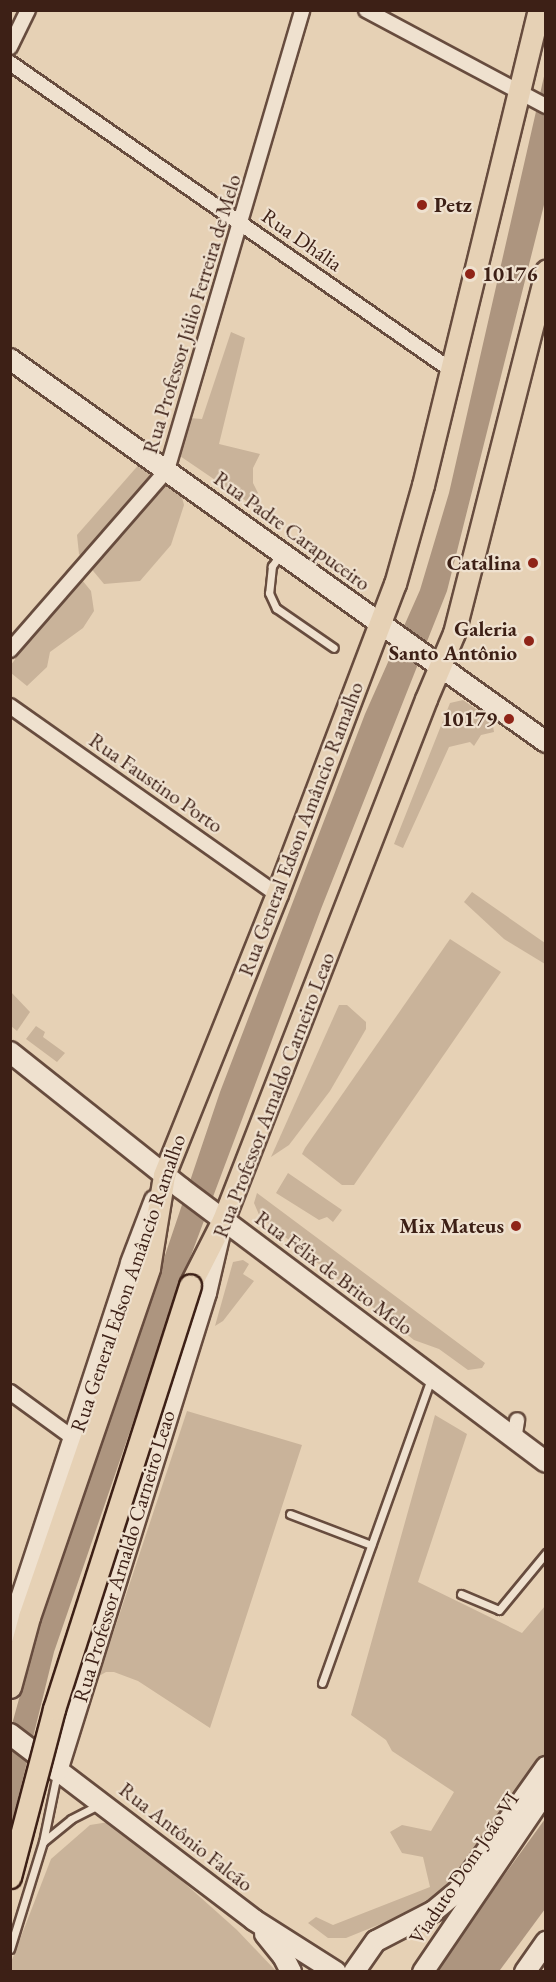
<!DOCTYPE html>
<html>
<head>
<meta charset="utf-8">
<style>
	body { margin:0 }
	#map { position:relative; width:556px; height:1982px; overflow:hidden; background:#e6d1b5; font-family:"EB Garamond",serif }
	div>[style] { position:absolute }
	.green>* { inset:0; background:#c9b39a }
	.water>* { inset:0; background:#ad957f }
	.roads { filter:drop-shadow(2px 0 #674c3e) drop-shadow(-2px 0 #674c3e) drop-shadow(0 2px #674c3e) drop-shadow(0 -2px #674c3e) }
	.lane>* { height:7px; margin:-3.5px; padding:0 3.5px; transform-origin:3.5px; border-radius:3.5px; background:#efe1cf }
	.street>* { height:14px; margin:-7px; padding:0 7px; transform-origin:7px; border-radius:7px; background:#efe1cf }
	.secondary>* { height:20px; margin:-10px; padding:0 10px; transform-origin:10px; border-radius:10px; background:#efe1cf }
	.primary>* { height:21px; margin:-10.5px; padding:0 10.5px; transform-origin:10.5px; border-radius:10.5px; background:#e6d1b5 }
	.bridges { filter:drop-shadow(2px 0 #3d2016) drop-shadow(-2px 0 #3d2016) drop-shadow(0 2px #3d2016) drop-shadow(0 -2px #3d2016) }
	.primary-bridge>* { height:21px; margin:-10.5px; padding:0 10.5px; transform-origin:10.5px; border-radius:10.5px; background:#e6d1b5 }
	.dots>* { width:16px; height:16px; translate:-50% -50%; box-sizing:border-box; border:3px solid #efe1cf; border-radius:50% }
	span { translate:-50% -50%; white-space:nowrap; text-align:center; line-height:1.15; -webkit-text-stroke:4.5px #efe1cf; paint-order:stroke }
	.poi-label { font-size:21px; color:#3d2016; font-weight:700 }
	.left { translate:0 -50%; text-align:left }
	.right { translate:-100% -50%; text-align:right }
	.street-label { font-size:21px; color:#3d2016 }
	.frame { position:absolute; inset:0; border:12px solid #3d2016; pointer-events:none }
</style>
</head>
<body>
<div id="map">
	<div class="green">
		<div style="clip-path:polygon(231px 332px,245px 338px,219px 444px,260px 454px,253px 468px,253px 483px,258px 493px,249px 503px,177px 454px,189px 418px,202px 419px)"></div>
		<div style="clip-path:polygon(142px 461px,179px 486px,184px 505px,171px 545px,140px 581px,104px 584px,79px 554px,77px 535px)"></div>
		<div style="clip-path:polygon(82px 580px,91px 591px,94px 611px,83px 628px,50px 652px,47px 667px,27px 686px,11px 673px,10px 666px,76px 581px)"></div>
		<div style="clip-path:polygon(463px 700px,492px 720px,494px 732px,481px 735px,474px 746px,470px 742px,449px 747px,403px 848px,394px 844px,450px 703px)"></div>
		<div style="clip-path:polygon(472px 892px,545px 943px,545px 964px,504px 939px,464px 902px)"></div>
		<div style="clip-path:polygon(450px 939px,501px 972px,354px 1185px,342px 1185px,302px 1154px,305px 1148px)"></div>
		<div style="clip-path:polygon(10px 991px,30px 1012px,17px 1031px,11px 1026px)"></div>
		<div style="clip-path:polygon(339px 1005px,347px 1005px,366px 1022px,366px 1029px,330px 1091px,289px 1145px,271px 1157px)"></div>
		<div style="clip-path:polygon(36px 1026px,45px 1032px,43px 1037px,65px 1053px,57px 1062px,26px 1039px)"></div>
		<div style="clip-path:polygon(288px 1173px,342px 1210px,333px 1222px,327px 1217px,319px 1220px,276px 1193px)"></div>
		<div style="clip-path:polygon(257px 1193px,485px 1363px,482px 1368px,468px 1370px,439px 1349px,414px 1340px,260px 1217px,254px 1203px)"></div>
		<div style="clip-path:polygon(243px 1260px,249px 1264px,243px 1274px,254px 1281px,223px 1321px,215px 1326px,233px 1262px)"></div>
		<div style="clip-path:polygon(187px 1411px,302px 1445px,210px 1728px,138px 1681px,114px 1672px,106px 1672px,99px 1676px)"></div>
		<div style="clip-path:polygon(435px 1415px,467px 1434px,418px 1582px,522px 1633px,545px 1606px,545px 1760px,447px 1897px,346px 1938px,328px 1938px,308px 1923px,316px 1917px,333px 1925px,430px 1887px,423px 1857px,402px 1853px,390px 1832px,402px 1825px,431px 1831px,454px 1792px,392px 1751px,386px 1740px,351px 1715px)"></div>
		<div style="clip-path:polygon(115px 1821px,237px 1930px,276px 1971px,11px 1972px,10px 1965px,51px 1859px,90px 1825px)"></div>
	</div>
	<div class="water">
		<div style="clip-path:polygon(545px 72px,545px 201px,447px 591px,321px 909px,184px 1274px,54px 1652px,11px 1827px,11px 1728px,34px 1644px,220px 1092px,365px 714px,420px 590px,449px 493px)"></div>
		<div style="clip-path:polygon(545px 1819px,545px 1909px,500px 1970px,434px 1972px)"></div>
	</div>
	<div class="roads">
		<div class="lane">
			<div style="left:280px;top:555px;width:14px;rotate:126deg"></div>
			<div style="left:272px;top:566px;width:27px;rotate:96deg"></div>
			<div style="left:269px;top:593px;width:17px;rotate:65deg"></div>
			<div style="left:276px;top:608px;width:70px;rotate:34.6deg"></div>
			<div style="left:290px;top:1514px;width:87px;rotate:20.9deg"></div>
			<div style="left:461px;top:1594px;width:41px;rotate:22.8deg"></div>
			<div style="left:499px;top:1610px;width:74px;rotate:-50.5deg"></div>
			<div style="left:322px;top:1683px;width:324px;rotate:-70.3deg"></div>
			<div style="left:43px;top:1842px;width:36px;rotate:-39deg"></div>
			<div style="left:71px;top:1819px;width:30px;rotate:-27deg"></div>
			<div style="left:10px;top:1949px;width:112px;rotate:-72.9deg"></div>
			<div style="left:43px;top:1842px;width:69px;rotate:-78.4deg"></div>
		</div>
		<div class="street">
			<div style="left:366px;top:10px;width:204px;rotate:28.1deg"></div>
			<div style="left:10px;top:47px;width:41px;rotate:-64.1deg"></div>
			<div style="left:10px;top:63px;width:537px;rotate:34.84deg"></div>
			<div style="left:10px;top:650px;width:239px;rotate:-48.9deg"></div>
			<div style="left:167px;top:470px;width:479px;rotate:-73.6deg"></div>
			<div style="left:10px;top:706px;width:327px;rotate:35.2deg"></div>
			<div style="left:10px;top:1392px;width:78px;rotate:36.1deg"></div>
			<div style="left:514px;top:1440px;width:20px;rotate:-81deg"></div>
		</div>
		<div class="secondary">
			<div style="left:10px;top:359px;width:659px;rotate:35.55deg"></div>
			<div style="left:10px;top:1052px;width:218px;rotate:38.5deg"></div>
			<div style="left:181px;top:1188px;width:456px;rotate:36.9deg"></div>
			<div style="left:10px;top:1632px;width:388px;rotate:-71.8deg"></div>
			<div style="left:131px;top:1263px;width:67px;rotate:-69.1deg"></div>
			<div style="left:10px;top:1734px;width:307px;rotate:37.3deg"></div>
			<div style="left:254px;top:1920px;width:97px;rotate:32.4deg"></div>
			<div style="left:57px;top:1771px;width:501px;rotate:-72.69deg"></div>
			<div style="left:206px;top:1293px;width:57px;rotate:-76.9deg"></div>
			<div style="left:265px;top:1934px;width:28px;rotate:51deg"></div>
			<div style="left:283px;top:1956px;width:18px;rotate:63deg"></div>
			<div style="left:354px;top:1972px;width:38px;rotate:-55deg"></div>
			<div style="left:376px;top:1941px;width:65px;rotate:-27.3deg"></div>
			<div style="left:434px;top:1911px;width:33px;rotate:-40deg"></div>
			<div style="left:459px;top:1890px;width:151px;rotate:-54.7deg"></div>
			<div style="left:423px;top:1972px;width:219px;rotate:-55.8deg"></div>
			<div style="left:525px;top:1972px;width:37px;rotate:-55deg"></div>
		</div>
		<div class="primary">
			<div style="left:190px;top:1285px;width:73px;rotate:-63.1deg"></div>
			<div style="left:223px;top:1220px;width:559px;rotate:-68.71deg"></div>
			<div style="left:426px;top:699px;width:72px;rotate:-67deg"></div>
			<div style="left:454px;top:633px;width:374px;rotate:-75.7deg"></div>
			<div style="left:10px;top:1687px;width:73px;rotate:-74.8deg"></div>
			<div style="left:29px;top:1617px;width:369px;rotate:-71deg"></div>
			<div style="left:149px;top:1268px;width:94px;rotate:-80.8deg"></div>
			<div style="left:164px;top:1175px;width:303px;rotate:-68.1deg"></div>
			<div style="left:277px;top:894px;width:332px;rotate:-69.2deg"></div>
			<div style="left:395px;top:584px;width:103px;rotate:-74.2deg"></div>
			<div style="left:423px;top:485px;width:489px;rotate:-76.3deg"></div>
		</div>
	</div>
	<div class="bridges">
		<div class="primary-bridge">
			<div style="left:10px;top:1877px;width:174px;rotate:-75.3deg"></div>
			<div style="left:54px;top:1709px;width:445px;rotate:-72.2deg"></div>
		</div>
	</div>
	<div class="dots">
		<div style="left:422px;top:205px;background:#8f2418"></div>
		<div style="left:470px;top:274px;background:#8f2418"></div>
		<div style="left:533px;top:563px;background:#8f2418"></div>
		<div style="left:529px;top:641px;background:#8f2418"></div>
		<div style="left:509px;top:719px;background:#8f2418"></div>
		<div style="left:516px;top:1226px;background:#8f2418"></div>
	</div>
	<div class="poi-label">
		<span class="left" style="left:434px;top:205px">Petz</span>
		<span class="left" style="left:482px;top:274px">10176</span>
		<span class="right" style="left:521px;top:563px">Catalina</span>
		<span class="right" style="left:517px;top:641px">Galeria<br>Santo Antônio</span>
		<span class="right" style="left:497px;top:719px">10179</span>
		<span class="right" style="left:504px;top:1226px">Mix Mateus</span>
	</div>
	<div class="street-label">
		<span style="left:302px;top:240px;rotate:35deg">Rua Dhália</span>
		<span style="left:192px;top:314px;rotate:-73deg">Rua Professor Júlio Ferreira de Melo</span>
		<span style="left:292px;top:531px;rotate:36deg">Rua Padre Carapuceiro</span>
		<span style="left:156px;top:783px;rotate:35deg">Rua Faustino Porto</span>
		<span style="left:301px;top:829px;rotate:-69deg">Rua General Edson Amâncio Ramalho</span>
		<span style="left:274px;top:1095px;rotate:-69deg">Rua Professor Arnaldo Carneiro Leao</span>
		<span style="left:334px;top:1273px;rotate:37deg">Rua Félix de Brito Melo</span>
		<span style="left:128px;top:1283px;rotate:-71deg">Rua General Edson Amâncio Ramalho</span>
		<span style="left:124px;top:1556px;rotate:-73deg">Rua Professor Arnaldo Carneiro Leao</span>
		<span style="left:186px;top:1837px;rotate:38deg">Rua Antônio Falcão</span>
		<span style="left:464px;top:1868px;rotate:-56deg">Viaduto Dom João VI</span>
	</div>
	<div class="frame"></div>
</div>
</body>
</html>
